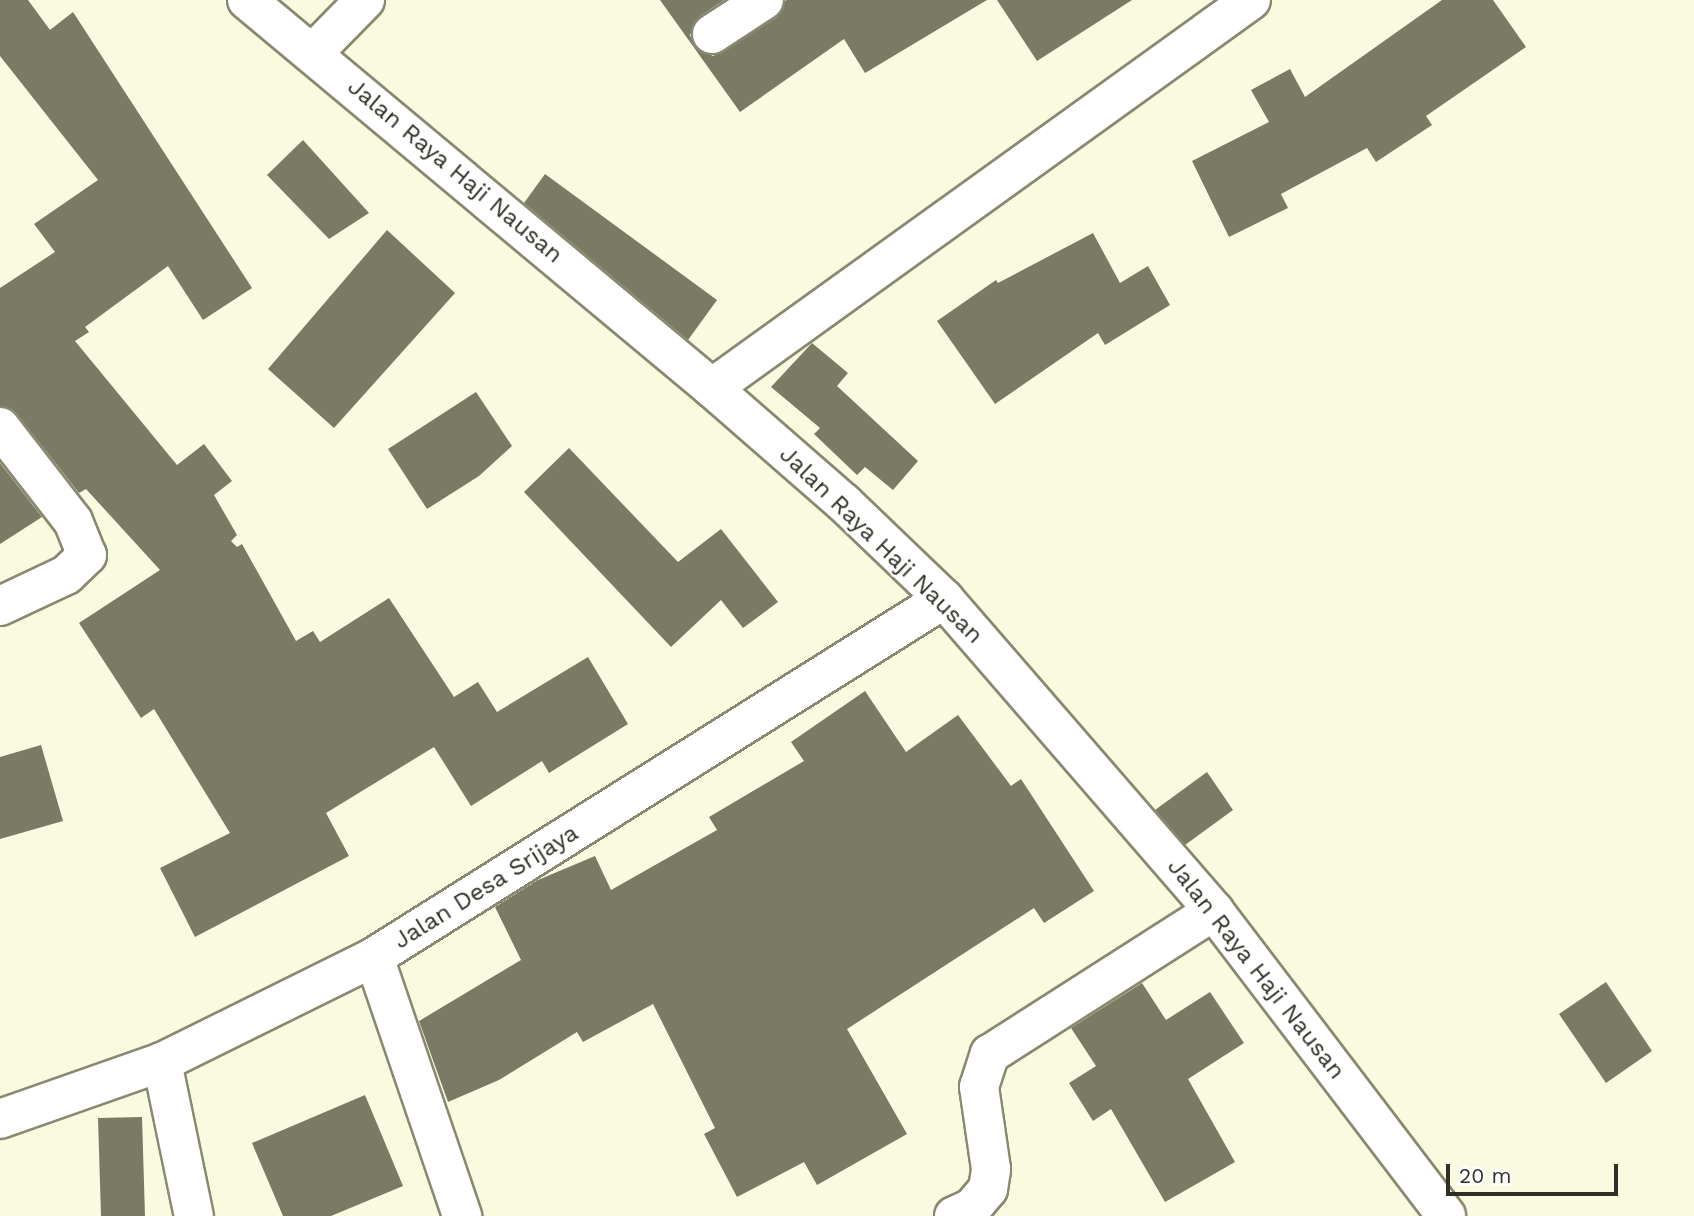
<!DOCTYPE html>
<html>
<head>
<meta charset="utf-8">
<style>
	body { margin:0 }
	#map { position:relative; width:1694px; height:1216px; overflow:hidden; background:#fafae0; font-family:"Work Sans",sans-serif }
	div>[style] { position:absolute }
	.building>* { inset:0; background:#7b7a64 }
	.roads { filter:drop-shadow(2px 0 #898871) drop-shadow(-2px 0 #898871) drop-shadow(0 2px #898871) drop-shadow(0 -2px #898871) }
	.minor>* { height:38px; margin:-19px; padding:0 19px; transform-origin:19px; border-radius:19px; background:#fff }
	span { translate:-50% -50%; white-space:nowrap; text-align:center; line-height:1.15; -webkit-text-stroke:5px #fff; paint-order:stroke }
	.street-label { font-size:24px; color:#302f26 }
	.scale { position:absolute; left:1446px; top:1164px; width:172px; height:32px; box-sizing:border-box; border:4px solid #302f26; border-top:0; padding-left:9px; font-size:21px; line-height:24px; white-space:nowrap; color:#302f26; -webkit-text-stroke:5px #fff; paint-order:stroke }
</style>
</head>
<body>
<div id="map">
	<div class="building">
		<div style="clip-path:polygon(0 0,28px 0,50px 30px,73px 12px,252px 288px,203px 320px,168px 266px,85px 327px,89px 332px,75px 341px,177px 465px,204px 444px,232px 481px,214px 495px,237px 535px,231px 541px,237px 547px,242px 544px,296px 641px,313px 631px,320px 642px,389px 598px,454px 697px,478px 682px,497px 712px,588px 657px,628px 724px,549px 773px,542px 761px,471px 806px,434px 747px,326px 813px,349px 856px,195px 937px,160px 868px,230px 833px,154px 709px,141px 718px,79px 623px,160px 570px,86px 489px,79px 493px,17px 414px,0 406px,0 288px,55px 252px,34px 224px,98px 180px,0 56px)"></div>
		<div style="clip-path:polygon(660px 0,724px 0,700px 16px,690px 35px,694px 46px,713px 56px,776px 18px,786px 0,987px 0,865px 73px,844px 39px,740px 112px)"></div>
		<div style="clip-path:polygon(997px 0,1132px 0,1037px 61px)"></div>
		<div style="clip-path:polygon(1442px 0,1493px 0,1526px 47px,1426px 116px,1432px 125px,1376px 162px,1367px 148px,1281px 194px,1288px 208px,1229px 237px,1192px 161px,1269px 122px,1251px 90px,1290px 69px,1305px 97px)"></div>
		<div style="clip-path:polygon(303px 140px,369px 213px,329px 239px,267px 175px)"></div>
		<div style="clip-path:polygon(545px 174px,717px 300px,688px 340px,524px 203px)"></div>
		<div style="clip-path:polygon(387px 230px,455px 293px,334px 428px,268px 369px)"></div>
		<div style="clip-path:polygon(1093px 233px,1120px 283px,1148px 266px,1170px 305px,1105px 345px,1098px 333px,995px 404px,937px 321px,996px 280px,998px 283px)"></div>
		<div style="clip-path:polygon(812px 343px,848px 373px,837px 386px,918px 461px,893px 490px,865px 467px,857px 475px,814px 434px,820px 428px,771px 387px)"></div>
		<div style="clip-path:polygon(476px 392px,512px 446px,479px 476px,427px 509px,388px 449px)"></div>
		<div style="clip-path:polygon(569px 448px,678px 562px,721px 529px,778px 602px,743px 628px,721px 600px,671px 647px,524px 492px)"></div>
		<div style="clip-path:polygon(0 463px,42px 517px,0 544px)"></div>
		<div style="clip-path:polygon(865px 691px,906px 752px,958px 715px,1011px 786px,1021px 779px,1094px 891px,1044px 923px,1034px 908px,847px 1029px,907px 1134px,817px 1185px,804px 1162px,737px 1197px,704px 1134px,715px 1128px,653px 1004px,583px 1042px,577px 1032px,499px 1080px,448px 1102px,419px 1021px,521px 960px,495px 907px,538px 880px,595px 856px,611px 890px,717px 830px,709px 817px,804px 761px,791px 742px)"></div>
		<div style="clip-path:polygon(41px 745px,63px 821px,0 839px,0 757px)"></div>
		<div style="clip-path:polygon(1207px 772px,1233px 810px,1185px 845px,1155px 810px)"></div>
		<div style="clip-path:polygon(1606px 982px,1652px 1051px,1606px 1083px,1559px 1014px)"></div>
		<div style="clip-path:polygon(1142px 983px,1166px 1020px,1210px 992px,1244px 1043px,1188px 1079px,1235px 1162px,1165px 1202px,1111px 1109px,1093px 1121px,1069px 1083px,1096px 1066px,1071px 1028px)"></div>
		<div style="clip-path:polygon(365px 1095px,403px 1186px,331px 1216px,283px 1216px,252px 1143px)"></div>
		<div style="clip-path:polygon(142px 1117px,145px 1216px,101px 1216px,98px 1118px)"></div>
	</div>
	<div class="roads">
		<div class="minor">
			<div style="left:247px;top:0;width:606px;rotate:39.84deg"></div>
			<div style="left:712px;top:388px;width:175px;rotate:41.1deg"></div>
			<div style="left:844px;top:503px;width:139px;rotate:43.8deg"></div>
			<div style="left:944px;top:599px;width:413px;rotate:49.1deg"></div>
			<div style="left:1214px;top:911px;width:383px;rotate:52.7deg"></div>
			<div style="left:712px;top:34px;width:62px;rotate:-33.2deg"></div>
			<div style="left:314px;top:52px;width:73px;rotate:-45.6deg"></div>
			<div style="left:712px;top:388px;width:664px;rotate:-35.75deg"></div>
			<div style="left:0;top:427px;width:119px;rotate:52.2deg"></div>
			<div style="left:73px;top:521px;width:37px;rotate:68deg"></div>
			<div style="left:87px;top:555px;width:29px;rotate:136deg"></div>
			<div style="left:66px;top:575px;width:73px;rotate:154.8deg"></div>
			<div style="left:374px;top:957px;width:274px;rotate:71.2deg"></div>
			<div style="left:162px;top:1062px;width:157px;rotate:78.3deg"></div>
			<div style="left:0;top:1119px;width:172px;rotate:-19.4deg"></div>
			<div style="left:162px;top:1062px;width:237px;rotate:-26.3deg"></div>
			<div style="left:374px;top:957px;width:673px;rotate:-32.13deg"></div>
			<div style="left:954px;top:1216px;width:20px;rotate:-24deg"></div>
			<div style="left:972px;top:1208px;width:25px;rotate:-50deg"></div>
			<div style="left:988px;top:1189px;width:20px;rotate:-81deg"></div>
			<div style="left:991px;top:1169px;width:83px;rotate:-98.3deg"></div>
			<div style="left:979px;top:1087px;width:35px;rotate:-72deg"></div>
			<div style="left:990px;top:1054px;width:266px;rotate:-32.6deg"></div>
		</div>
	</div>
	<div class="street-label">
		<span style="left:455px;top:171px;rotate:40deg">Jalan Raya Haji Nausan</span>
		<span style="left:881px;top:545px;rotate:44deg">Jalan Raya Haji Nausan</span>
		<span style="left:486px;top:887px;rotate:-32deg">Jalan Desa Srijaya</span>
		<span style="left:1256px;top:969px;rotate:52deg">Jalan Raya Haji Nausan</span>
	</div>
	<div class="scale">20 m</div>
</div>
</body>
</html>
